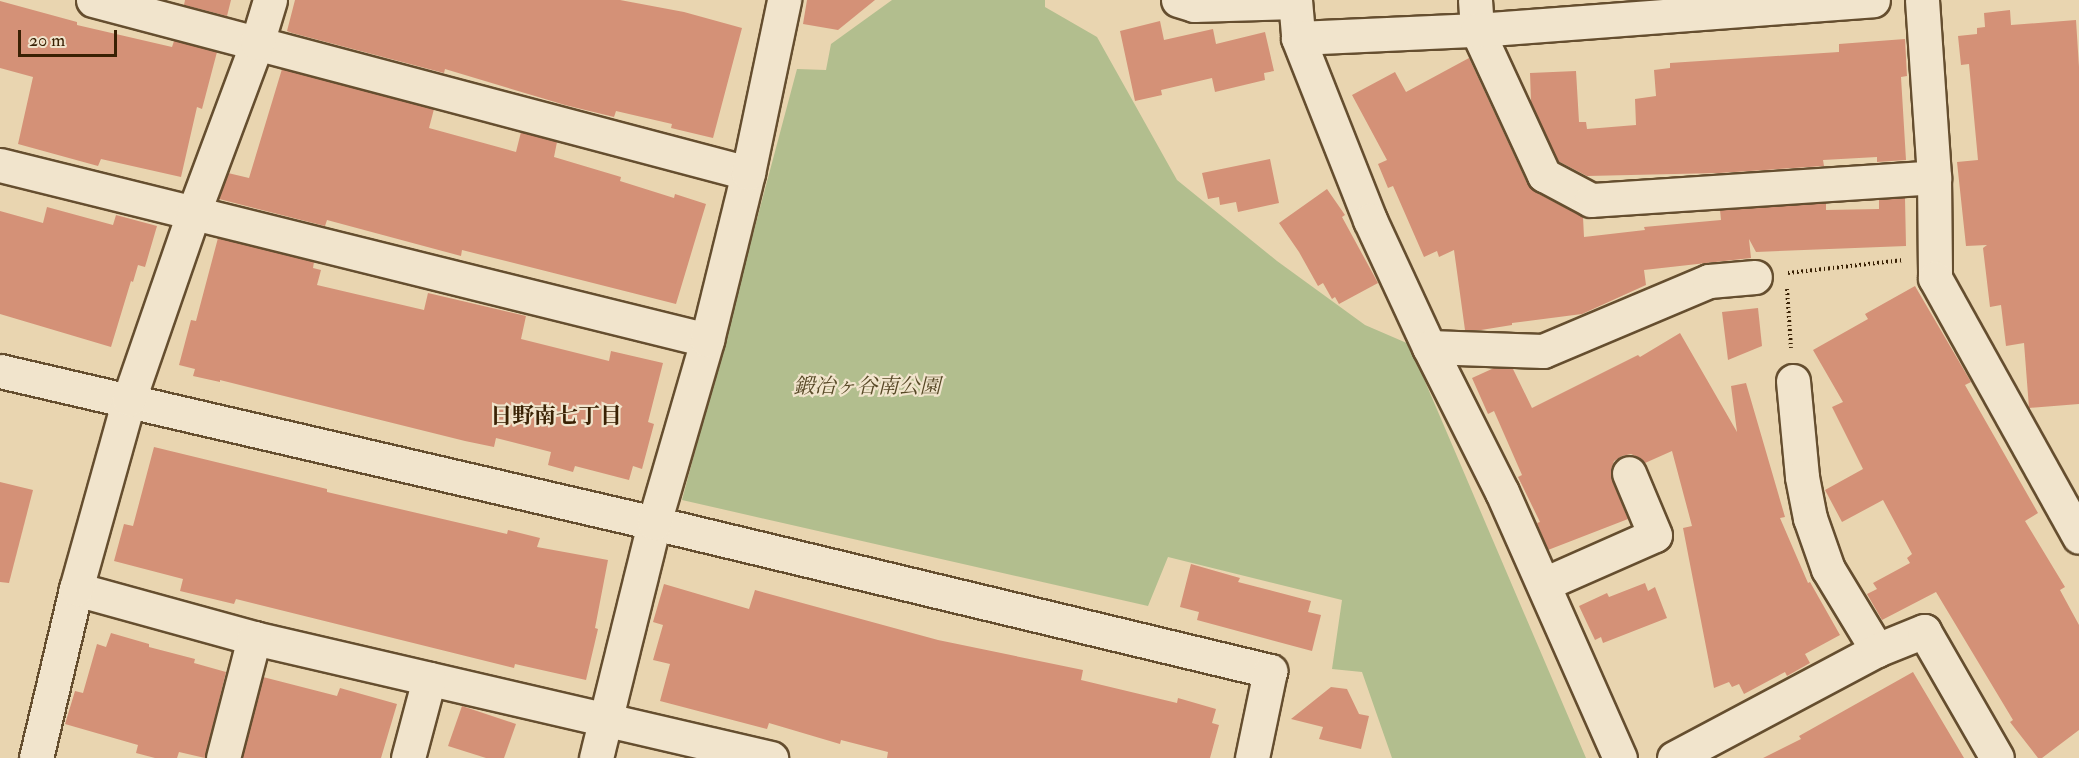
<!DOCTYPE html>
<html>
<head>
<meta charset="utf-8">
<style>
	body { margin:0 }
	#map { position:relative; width:2079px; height:758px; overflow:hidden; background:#e9d5b0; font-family:"IM FELL Double Pica","Noto Serif JP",serif }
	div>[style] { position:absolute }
	.green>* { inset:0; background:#b2be8e }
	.building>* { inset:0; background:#d49177 }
	.path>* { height:4px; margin-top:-2px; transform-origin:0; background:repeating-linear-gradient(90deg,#392104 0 1.5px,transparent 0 4.5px) }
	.roads { filter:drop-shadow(2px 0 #654e2f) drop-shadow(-2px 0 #654e2f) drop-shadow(0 2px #654e2f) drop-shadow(0 -2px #654e2f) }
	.minor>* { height:33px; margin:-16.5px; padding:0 16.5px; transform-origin:16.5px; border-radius:16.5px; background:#f1e4cc }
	span { translate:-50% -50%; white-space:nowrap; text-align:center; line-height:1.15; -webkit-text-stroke:4.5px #f1e4cc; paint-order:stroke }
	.park-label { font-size:21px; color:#574826; font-style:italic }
	.neighbourhood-label { font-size:22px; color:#392104; font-weight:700 }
	.scale { position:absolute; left:18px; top:30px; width:99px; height:27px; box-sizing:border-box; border:3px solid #392104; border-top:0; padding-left:8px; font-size:18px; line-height:21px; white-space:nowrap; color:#392104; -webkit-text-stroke:4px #f1e4cc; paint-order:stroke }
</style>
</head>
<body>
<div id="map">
	<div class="green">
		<div style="clip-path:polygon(892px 0,1045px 0,1045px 7px,1097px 37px,1177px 180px,1277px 261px,1365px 325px,1409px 344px,1586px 758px,1392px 758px,1362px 672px,1332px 669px,1342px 600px,1168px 557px,1148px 606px,682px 500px,797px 69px,826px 70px,831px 44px)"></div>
	</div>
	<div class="building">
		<div style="clip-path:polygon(185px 0,231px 0,227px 16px,184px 5px)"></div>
		<div style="clip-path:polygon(295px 0,620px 0,684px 12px,742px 28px,713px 138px,671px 128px,672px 124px,616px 111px,614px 117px,565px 105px,445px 69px,444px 73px,292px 33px,287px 31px)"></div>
		<div style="clip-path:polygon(807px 0,875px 0,838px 30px,803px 24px)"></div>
		<div style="clip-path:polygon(0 1px,77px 22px,77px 25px,172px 47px,174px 41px,217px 52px,202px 109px,197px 107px,181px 177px,101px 159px,98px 166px,18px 144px,33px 77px,0 68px)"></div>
		<div style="clip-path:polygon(2010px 10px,2011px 25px,2076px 20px,2079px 67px,2079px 404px,2029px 408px,2024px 343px,2006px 346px,2001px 305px,1990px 307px,1983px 248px,1987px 245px,1966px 246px,1957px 162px,1978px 160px,1969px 64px,1961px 65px,1958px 36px,1977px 34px,1977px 28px,1985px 27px,1984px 13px)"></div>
		<div style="clip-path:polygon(1160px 21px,1164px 40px,1213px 29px,1216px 44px,1265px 32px,1274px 71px,1264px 73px,1265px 80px,1215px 92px,1212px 78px,1161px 90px,1162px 95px,1135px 101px,1120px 31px)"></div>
		<div style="clip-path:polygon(1905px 39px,1907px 76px,1901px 77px,1906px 160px,1877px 162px,1877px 157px,1823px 160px,1824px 166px,1719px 173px,1587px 176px,1558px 161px,1531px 102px,1530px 73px,1576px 71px,1579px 122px,1586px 122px,1587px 129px,1636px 125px,1635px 99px,1656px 96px,1654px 70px,1670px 68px,1670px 63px,1839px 52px,1839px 44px)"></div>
		<div style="clip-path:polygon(1469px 58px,1527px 183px,1535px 192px,1583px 217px,1584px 237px,1645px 230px,1644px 227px,1721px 220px,1720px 210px,1826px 203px,1826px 210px,1879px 209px,1879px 199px,1905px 198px,1906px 246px,1756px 252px,1749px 239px,1751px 258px,1644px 270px,1646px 285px,1582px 314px,1512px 323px,1512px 325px,1481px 330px,1465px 330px,1454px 250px,1439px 257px,1437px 251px,1424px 257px,1393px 186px,1388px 188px,1378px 164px,1387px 160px,1352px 95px,1395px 72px,1406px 92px)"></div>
		<div style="clip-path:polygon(282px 69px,434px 109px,429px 128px,516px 152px,521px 132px,557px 142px,554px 157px,621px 177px,620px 181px,674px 198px,675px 194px,706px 204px,676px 304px,462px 250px,461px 256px,327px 220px,325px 226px,219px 199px,228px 173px,249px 178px)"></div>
		<div style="clip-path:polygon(1270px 159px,1279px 203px,1238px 212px,1236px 202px,1220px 205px,1219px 197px,1208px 199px,1202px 173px)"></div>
		<div style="clip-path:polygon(1327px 189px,1345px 215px,1342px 217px,1378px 283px,1339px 304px,1335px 297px,1332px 299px,1323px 283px,1318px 286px,1299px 252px,1279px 223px)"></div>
		<div style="clip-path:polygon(47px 207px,113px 225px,116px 215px,157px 226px,145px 267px,138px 265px,133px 282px,131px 281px,111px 347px,0 314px,0 211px,43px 223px)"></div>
		<div style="clip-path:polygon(218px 238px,314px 262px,313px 268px,321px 270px,317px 285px,424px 310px,428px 293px,526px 316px,521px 339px,609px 361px,611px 351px,663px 363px,648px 422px,654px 424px,642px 469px,633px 466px,629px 480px,575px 466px,573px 472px,548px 465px,551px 452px,496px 438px,494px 447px,465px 441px,220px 380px,220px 382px,193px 376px,195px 369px,179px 365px,191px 320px,196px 321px)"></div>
		<div style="clip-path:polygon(1915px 286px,1971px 382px,1965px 385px,2038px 513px,2025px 521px,2065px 587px,2060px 590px,2079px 625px,2079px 730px,2042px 758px,2038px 758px,2010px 722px,2013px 720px,1936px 592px,1882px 620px,1867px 594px,1877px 589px,1873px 583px,1910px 563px,1907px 558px,1912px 554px,1883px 500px,1842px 522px,1825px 490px,1863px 469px,1832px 407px,1843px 402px,1813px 350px,1868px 319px,1865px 314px)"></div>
		<div style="clip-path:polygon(1758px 308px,1762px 346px,1728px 360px,1722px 312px)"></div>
		<div style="clip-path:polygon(1680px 333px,1737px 432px,1731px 386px,1746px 383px,1785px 517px,1780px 518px,1808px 583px,1810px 582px,1840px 635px,1805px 654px,1810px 663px,1787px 676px,1785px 672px,1744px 694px,1739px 684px,1732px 687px,1729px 682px,1714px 688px,1683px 528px,1692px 526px,1672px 451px,1645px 463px,1640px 458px,1631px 454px,1622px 456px,1614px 461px,1611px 470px,1612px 480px,1628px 519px,1548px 550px,1537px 523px,1540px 522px,1518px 477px,1522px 475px,1494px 411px,1488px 414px,1472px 378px,1494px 368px,1513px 369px,1532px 408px,1638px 355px,1640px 357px)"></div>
		<div style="clip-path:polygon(154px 447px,327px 489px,327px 492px,507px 534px,508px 530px,540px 538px,537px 547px,608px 560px,595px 628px,598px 629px,586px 680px,515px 664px,514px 668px,236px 599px,234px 604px,180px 591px,183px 579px,114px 561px,124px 524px,133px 526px)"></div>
		<div style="clip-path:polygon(0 482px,33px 490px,9px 583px,0 582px)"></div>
		<div style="clip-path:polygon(1191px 564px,1240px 578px,1238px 582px,1311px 601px,1308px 612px,1321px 615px,1312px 651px,1197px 620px,1199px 612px,1180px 607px)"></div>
		<div style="clip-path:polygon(1645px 583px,1648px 591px,1655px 587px,1667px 618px,1603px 643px,1601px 637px,1595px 640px,1579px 606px,1607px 593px,1609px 597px)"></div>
		<div style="clip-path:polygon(664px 584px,749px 609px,755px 590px,938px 640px,1083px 670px,1081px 680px,1177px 703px,1178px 698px,1216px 709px,1212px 723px,1219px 725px,1210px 758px,887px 758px,888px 752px,841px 740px,840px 744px,769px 723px,767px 729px,660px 701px,670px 664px,653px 660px,663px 625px,653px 622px)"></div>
		<div style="clip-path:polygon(111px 633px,149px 644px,149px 647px,195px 659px,194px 663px,226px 672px,205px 758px,179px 752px,177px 758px,155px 758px,136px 753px,138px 745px,65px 724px,75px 691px,83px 693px,97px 644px,106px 647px)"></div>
		<div style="clip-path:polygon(1913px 672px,1964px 758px,1763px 758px,1801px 739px,1799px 736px)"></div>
		<div style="clip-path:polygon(263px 677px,337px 696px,340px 688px,397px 704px,381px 758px,242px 758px)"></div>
		<div style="clip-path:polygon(1331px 687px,1347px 689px,1359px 714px,1369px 716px,1361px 749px,1319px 739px,1323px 727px,1291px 719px)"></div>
		<div style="clip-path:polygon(462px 706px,516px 724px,504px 758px,486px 758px,448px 746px)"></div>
	</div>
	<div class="path">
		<div style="left:1788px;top:273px;width:116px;rotate:-6.4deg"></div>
		<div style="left:1787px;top:289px;width:59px;rotate:86.1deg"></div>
	</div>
	<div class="roads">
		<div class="minor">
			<div style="left:93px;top:0;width:677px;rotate:14.8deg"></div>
			<div style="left:1178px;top:0;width:17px;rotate:17deg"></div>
			<div style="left:1194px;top:5px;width:101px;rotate:-1.7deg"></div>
			<div style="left:1295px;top:0;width:38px;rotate:85deg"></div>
			<div style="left:1298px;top:38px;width:196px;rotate:68.4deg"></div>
			<div style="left:1370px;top:220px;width:140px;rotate:65.1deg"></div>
			<div style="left:1429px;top:347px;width:162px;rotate:63.3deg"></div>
			<div style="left:1502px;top:492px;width:291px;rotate:66.1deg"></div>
			<div style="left:1475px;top:0;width:30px;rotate:86deg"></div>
			<div style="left:1477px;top:30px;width:160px;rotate:65.2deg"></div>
			<div style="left:1544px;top:175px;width:53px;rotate:28deg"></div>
			<div style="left:1591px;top:200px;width:344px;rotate:-3.8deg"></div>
			<div style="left:1922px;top:0;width:177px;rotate:86.1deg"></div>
			<div style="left:1934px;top:177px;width:101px;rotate:89.4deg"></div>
			<div style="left:1935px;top:278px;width:296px;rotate:60.9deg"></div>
			<div style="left:1298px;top:38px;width:179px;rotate:-2.6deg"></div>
			<div style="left:1477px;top:30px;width:397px;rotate:-4.3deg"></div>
			<div style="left:0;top:165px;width:728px;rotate:13.9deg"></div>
			<div style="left:1429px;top:347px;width:114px;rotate:2deg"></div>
			<div style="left:1543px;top:351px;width:180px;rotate:-22.9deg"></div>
			<div style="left:1709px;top:281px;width:46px;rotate:-5deg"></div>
			<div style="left:0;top:371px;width:671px;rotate:13.08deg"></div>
			<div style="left:654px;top:523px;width:634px;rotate:13.51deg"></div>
			<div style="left:1270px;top:671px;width:89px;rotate:101.7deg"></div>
			<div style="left:1793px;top:381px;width:96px;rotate:84.6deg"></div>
			<div style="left:1802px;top:477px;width:42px;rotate:79deg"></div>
			<div style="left:1810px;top:518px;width:54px;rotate:70.6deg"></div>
			<div style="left:1828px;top:569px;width:95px;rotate:58.8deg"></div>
			<div style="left:1544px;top:584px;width:121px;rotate:-23.8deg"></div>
			<div style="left:1655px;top:535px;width:67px;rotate:-112.8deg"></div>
			<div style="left:76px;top:589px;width:185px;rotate:15.4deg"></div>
			<div style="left:254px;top:638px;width:531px;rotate:13.07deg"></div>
			<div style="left:36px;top:758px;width:174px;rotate:-76.7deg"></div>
			<div style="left:76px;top:589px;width:197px;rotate:-74.4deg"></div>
			<div style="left:129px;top:399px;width:196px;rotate:-70.9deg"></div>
			<div style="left:193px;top:214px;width:183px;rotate:-69.5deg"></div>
			<div style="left:257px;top:43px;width:45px;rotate:-73.2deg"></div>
			<div style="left:223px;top:758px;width:124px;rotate:-75.5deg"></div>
			<div style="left:408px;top:758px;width:82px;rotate:-75.1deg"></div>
			<div style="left:596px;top:758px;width:242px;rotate:-76.1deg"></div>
			<div style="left:654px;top:523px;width:191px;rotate:-73.8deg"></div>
			<div style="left:707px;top:340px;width:172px;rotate:-76.2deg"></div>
			<div style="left:748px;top:173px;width:177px;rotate:-78.2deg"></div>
			<div style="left:1674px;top:758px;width:230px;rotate:-28deg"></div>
			<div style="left:1877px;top:650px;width:51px;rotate:-22deg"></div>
			<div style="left:1924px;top:631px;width:146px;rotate:60.1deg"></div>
		</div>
	</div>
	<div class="park-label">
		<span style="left:867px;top:387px">鍛冶ヶ谷南公園</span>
	</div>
	<div class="neighbourhood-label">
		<span style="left:556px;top:417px">日野南七丁目</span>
	</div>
	<div class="scale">20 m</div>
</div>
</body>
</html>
